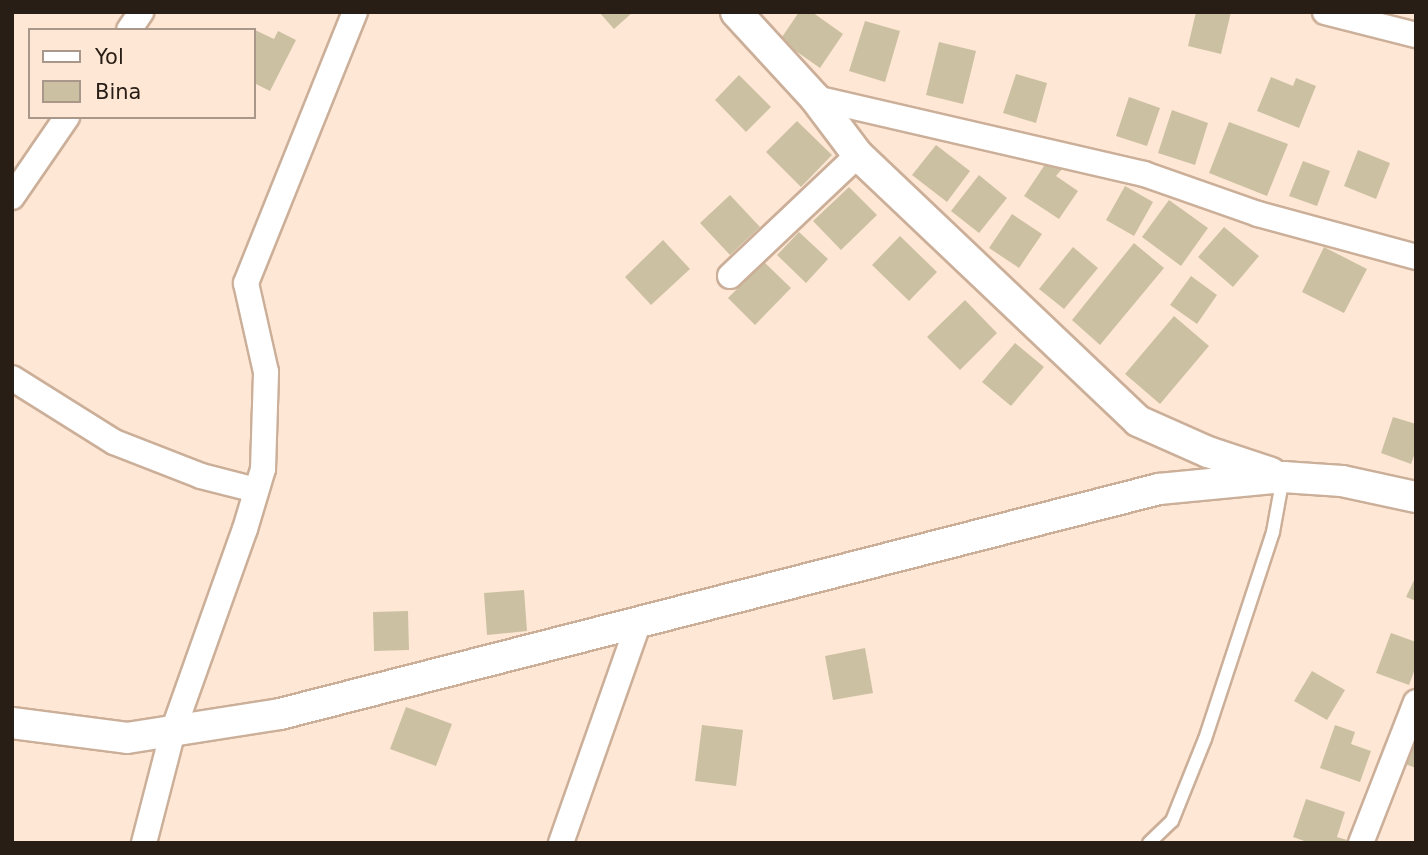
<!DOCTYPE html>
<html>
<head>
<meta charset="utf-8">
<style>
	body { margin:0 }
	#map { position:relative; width:1428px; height:855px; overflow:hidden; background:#ffe7d5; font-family:"DejaVu Sans",sans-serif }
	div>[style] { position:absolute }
	.building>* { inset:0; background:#cbc1a2 }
	.roads { filter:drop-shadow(2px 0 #cbaf99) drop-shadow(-2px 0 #cbaf99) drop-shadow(0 2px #cbaf99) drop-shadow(0 -2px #cbaf99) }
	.service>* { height:12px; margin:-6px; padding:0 6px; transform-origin:6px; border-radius:6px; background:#fff }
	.minor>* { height:24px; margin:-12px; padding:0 12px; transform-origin:12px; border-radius:12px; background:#fff }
	.tertiary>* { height:30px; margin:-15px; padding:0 15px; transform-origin:15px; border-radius:15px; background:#fff }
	span { translate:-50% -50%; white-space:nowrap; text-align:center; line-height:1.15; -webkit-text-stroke:5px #ffe7d5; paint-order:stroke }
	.frame { position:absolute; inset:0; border:14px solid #281e16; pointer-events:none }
	.legend { position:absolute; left:28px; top:28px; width:228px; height:91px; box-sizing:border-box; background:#ffe7d5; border:2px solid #a99789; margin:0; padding:9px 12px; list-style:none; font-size:21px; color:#281e16 }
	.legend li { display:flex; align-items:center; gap:14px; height:35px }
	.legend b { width:35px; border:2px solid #a99789 }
</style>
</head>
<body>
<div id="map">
	<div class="building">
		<div style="clip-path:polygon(599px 12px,633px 12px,614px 29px)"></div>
		<div style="clip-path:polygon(799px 12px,812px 12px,843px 34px,820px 68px,780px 40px)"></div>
		<div style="clip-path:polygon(1196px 12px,1231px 12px,1221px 54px,1188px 46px)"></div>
		<div style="clip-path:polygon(865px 21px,900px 31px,885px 82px,849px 71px)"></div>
		<div style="clip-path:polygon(255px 30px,274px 39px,278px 31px,296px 40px,270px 91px,254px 83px)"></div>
		<div style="clip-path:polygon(939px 42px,976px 51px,963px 104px,926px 95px)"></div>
		<div style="clip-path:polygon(1016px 74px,1047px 83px,1036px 123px,1003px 113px)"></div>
		<div style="clip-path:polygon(739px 75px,771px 107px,746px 132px,715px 100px)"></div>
		<div style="clip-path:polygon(1271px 77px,1293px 86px,1296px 78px,1316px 86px,1299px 128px,1257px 111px)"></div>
		<div style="clip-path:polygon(1129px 97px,1160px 108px,1147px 146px,1116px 136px)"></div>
		<div style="clip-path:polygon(1172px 110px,1208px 123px,1195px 165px,1158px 153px)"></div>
		<div style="clip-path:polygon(797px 121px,832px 155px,801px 187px,766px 152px)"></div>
		<div style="clip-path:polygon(1229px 122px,1288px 144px,1267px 196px,1209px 173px)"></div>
		<div style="clip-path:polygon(936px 145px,970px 171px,947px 202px,912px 175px)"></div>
		<div style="clip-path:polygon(1358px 150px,1390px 163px,1376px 199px,1344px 186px)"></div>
		<div style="clip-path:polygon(1048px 160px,1062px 169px,1056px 176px,1078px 191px,1059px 219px,1024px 196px)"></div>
		<div style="clip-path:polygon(1303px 161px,1330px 171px,1317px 206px,1289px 196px)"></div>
		<div style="clip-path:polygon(979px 175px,1007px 198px,979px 233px,951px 211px)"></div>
		<div style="clip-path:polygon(1125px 186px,1153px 202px,1134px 236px,1106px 220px)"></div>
		<div style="clip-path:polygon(849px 187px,877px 215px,841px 250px,813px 221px)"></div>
		<div style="clip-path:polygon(730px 195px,760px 227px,730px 255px,700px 223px)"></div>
		<div style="clip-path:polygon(1169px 200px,1208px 228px,1181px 266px,1142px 237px)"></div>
		<div style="clip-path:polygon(1012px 214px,1042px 234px,1019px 268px,989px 248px)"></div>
		<div style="clip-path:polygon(1224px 227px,1259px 256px,1233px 287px,1198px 257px)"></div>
		<div style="clip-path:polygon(799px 232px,828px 259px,806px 283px,777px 255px)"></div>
		<div style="clip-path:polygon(900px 236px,937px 272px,909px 301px,872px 265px)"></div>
		<div style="clip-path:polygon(663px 240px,690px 269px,651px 305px,625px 277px)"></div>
		<div style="clip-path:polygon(1134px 243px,1164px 268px,1100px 345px,1072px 320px)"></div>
		<div style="clip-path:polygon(1073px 247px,1098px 268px,1064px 309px,1039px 289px)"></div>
		<div style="clip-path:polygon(1324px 247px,1367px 269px,1344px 313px,1302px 292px)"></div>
		<div style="clip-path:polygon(764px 262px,791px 288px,755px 325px,728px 298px)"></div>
		<div style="clip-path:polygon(1191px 276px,1217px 295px,1197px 324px,1170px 305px)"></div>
		<div style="clip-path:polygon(965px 300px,997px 333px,960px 370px,927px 337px)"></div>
		<div style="clip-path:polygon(1174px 316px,1209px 346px,1160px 404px,1125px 374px)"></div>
		<div style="clip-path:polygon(1015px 343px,1044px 367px,1011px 406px,982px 382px)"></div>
		<div style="clip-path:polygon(1393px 417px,1416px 424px,1416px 450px,1411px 464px,1381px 453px)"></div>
		<div style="clip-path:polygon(1416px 576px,1416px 601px,1406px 597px)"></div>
		<div style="clip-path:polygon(524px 590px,527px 631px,487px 635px,484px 593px)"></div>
		<div style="clip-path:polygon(408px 611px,409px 650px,374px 651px,373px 612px)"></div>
		<div style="clip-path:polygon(1391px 633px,1416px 642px,1416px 666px,1409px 685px,1376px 673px)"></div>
		<div style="clip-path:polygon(865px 648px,873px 693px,833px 700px,825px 656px)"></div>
		<div style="clip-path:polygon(1312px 671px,1345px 690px,1327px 720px,1294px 701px)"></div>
		<div style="clip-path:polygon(406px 707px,452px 724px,436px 766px,390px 749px)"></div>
		<div style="clip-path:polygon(702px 725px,743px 730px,736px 786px,695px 781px)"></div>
		<div style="clip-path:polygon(1335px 725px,1355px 732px,1351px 744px,1371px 751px,1360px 782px,1320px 768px)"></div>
		<div style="clip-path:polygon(1415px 735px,1416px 735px,1416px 768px,1405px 764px)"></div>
		<div style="clip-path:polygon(1306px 799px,1345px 812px,1337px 837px,1347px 840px,1346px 843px,1310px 843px,1293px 837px)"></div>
	</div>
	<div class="roads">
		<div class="service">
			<div style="left:1149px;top:843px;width:32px;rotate:-44deg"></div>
			<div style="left:1172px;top:821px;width:88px;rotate:-68.1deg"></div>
			<div style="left:1205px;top:739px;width:218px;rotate:-71.8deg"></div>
			<div style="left:1273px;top:532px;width:56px;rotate:-79.7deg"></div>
		</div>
		<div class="minor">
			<div style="left:1325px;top:12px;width:94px;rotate:14.2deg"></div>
			<div style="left:129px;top:30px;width:22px;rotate:-56deg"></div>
			<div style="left:815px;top:98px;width:338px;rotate:13deg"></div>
			<div style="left:1144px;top:174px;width:121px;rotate:19.3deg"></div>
			<div style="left:1258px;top:214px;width:164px;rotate:15.2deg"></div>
			<div style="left:12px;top:197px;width:97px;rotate:-55.5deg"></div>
			<div style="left:730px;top:276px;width:176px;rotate:-43.4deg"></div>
			<div style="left:12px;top:378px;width:120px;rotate:32.1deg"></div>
			<div style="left:114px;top:442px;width:93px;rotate:21.3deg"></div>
			<div style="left:201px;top:476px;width:57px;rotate:14.3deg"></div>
			<div style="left:144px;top:843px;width:116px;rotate:-75.5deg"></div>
			<div style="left:173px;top:731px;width:214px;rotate:-70.4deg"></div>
			<div style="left:245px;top:529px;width:63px;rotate:-73.3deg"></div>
			<div style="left:263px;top:469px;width:97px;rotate:-88.2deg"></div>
			<div style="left:266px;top:372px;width:91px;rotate:-102.7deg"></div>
			<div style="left:246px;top:283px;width:292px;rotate:-68.1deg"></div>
			<div style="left:561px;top:843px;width:234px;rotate:-70.6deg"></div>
			<div style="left:1361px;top:843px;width:151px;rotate:-68.7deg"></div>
		</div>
		<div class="tertiary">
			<div style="left:736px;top:12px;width:117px;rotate:47.4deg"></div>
			<div style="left:815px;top:98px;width:71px;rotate:53deg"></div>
			<div style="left:858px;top:155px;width:386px;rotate:43.5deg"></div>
			<div style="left:1138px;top:421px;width:77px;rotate:23.9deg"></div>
			<div style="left:1208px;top:452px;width:66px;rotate:18.4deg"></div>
			<div style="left:12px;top:723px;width:116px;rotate:7.4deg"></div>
			<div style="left:127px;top:738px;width:155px;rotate:-8.9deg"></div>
			<div style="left:280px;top:714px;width:907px;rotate:-14.36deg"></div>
			<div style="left:1159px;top:489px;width:125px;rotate:-5.5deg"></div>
			<div style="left:1283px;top:477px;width:59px;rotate:3.9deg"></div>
			<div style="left:1342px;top:481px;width:76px;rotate:12.2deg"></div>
		</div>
	</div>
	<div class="frame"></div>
	<ul class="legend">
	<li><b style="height:9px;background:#fff"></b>Yol</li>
	<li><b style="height:19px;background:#cbc1a2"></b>Bina</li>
	</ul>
</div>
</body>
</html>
